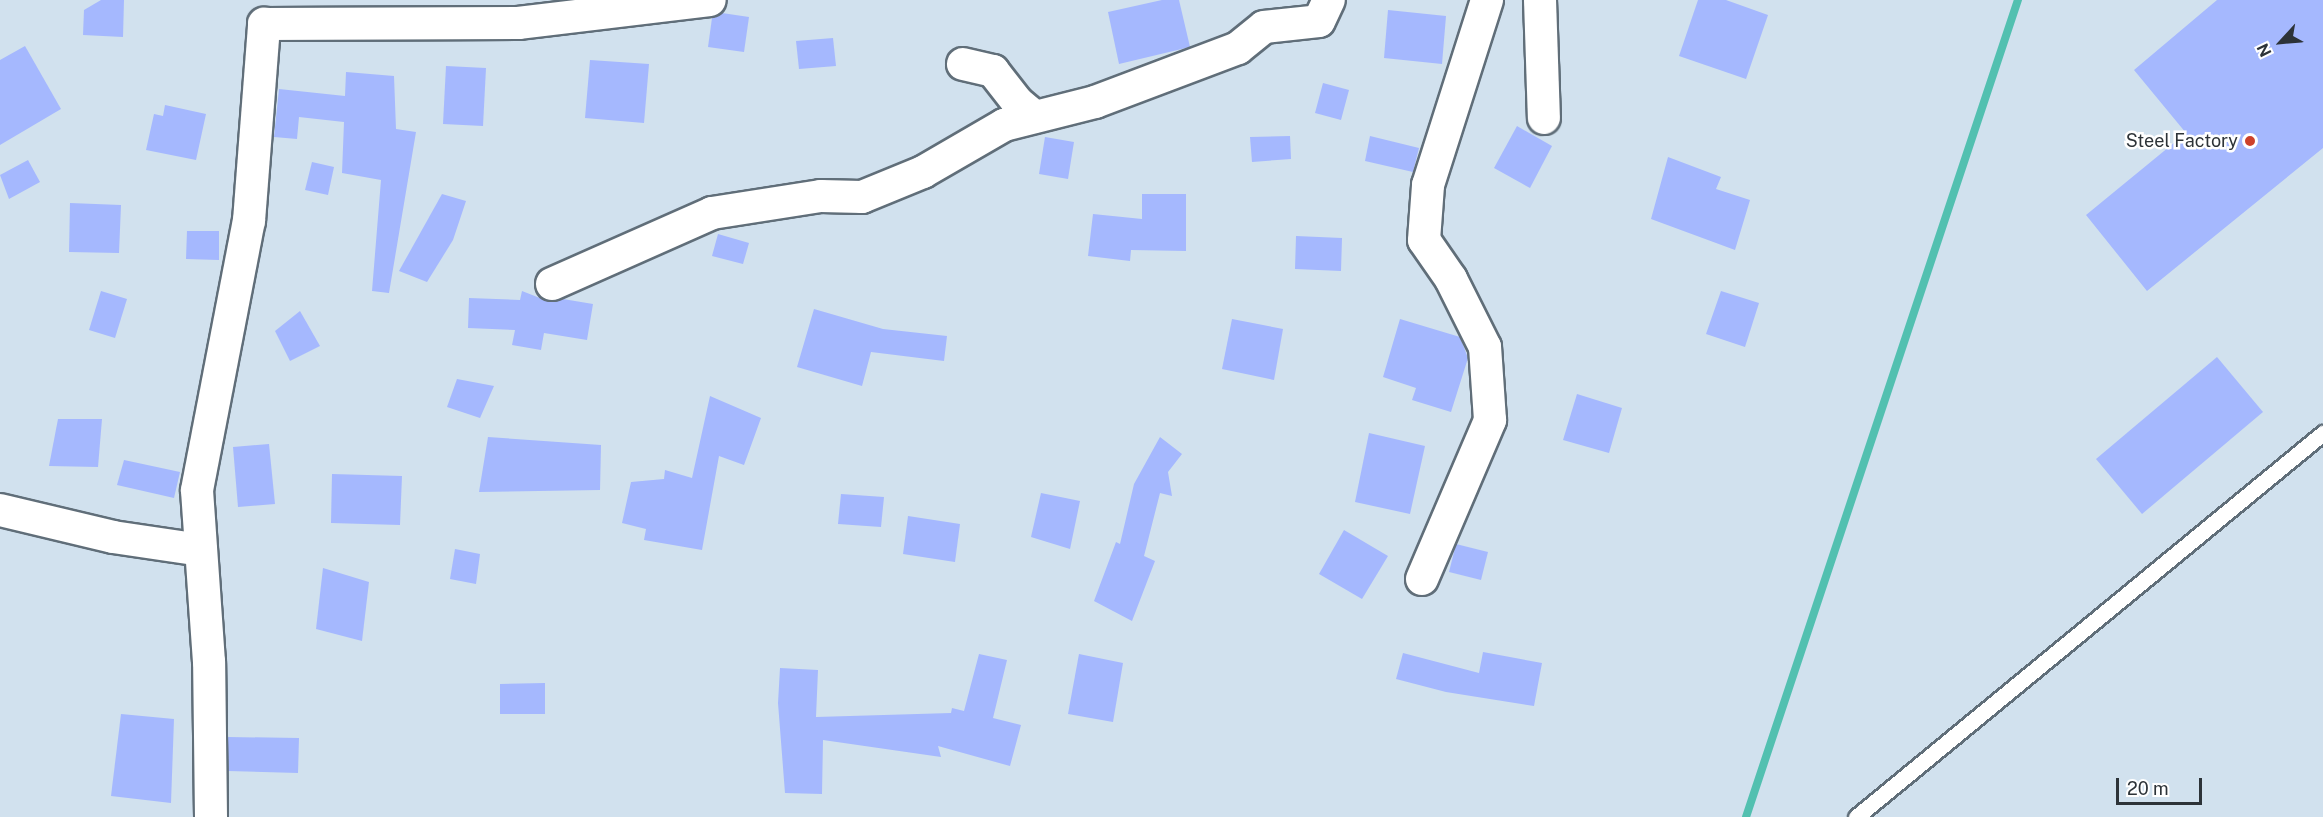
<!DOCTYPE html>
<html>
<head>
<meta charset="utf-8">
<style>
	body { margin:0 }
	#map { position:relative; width:2323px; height:817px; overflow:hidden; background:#d1e1ee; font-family:"Public Sans",sans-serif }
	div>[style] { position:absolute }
	.stream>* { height:8px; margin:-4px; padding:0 4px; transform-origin:4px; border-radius:4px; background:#52c0b0 }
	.building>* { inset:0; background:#a5b8fe }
	.roads { filter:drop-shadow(2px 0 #606e79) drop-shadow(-2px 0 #606e79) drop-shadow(0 2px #606e79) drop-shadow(0 -2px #606e79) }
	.lane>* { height:15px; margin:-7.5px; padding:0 7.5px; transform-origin:7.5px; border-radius:7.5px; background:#fff }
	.street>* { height:32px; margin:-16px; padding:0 16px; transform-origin:16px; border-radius:16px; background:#fff }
	.dots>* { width:16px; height:16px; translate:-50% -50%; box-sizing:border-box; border:3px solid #fff; border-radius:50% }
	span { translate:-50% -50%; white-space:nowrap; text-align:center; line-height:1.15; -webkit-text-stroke:5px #fff; paint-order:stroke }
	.poi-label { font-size:18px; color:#2d3338 }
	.right { translate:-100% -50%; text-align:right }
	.north { position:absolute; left:2251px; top:12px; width:60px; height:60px; -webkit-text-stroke:4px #fff; paint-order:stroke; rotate:244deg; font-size:16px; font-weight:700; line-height:24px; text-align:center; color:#2d3338 }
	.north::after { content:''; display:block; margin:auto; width:21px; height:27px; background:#2d3338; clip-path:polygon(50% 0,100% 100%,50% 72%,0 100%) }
	.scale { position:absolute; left:2116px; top:778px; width:86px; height:27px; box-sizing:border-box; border:3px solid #2d3338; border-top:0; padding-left:8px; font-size:18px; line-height:21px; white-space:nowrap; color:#2d3338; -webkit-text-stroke:4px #fff; paint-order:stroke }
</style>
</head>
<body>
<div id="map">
	<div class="stream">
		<div style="left:1746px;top:817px;width:861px;rotate:-71.59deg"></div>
	</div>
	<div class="building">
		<div style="clip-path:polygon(101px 0,124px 0,123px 37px,83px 35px,84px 10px)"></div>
		<div style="clip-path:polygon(1162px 0,1179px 0,1190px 47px,1119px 64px,1108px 12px)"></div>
		<div style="clip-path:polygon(1698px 0,1726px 0,1768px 15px,1746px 79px,1679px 56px)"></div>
		<div style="clip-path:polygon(2217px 0,2323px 0,2323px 148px,2147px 291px,2086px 215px,2186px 133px,2134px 70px)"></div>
		<div style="clip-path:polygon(1388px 10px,1446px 16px,1442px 64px,1384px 58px)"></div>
		<div style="clip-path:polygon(722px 13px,749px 17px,744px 52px,708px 47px,712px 18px)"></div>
		<div style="clip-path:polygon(833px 38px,836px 66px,799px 69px,796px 41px)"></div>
		<div style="clip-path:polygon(25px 46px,61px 109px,0 145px,0 60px)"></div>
		<div style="clip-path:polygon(590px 60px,649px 64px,644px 123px,585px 118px)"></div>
		<div style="clip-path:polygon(446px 66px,486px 68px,483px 126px,443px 124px)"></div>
		<div style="clip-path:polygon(346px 72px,394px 76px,396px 129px,416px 132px,389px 293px,372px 291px,381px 180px,342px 173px,344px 122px,299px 117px,297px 139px,274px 137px,279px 89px,345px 96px)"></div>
		<div style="clip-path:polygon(1323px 83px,1349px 90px,1341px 120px,1315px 113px)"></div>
		<div style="clip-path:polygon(165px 105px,206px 114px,196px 160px,146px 150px,154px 114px,163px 116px)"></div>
		<div style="clip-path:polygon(1517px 126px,1552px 146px,1530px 188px,1494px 168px)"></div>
		<div style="clip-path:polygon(1290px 136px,1291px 159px,1252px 162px,1250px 137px)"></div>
		<div style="clip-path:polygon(1370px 136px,1419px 148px,1413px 172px,1365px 161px)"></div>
		<div style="clip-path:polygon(1045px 137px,1074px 142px,1068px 179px,1039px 174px)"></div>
		<div style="clip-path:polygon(1668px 157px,1721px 177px,1716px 189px,1750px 200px,1735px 250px,1651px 219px)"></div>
		<div style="clip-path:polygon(28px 160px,40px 182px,9px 199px,0 175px)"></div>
		<div style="clip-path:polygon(312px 162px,334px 167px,328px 195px,305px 190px)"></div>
		<div style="clip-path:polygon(442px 194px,466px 201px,453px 240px,427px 282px,399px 271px)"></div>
		<div style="clip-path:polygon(1142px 194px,1186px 194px,1186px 251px,1131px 250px,1130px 261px,1088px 256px,1093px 214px,1142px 219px)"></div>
		<div style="clip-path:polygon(70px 203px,121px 205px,119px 253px,69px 252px)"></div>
		<div style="clip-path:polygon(187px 231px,219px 231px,219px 260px,186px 259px)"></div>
		<div style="clip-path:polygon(718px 234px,749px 243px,743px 264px,712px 256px)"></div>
		<div style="clip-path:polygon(1296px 236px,1342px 238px,1341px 271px,1295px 269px)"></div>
		<div style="clip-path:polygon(101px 291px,127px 299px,115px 338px,89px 330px)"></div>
		<div style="clip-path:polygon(522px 291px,550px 302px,563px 299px,593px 304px,587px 340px,544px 333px,541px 350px,512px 345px,515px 330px,468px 328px,469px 298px,520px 300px)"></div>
		<div style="clip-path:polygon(1721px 291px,1759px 303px,1745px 347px,1706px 334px)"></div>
		<div style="clip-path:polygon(814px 309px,883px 329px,947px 336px,944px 361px,871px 352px,862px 386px,797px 367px)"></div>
		<div style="clip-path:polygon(300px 311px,320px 346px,290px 361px,275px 331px)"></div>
		<div style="clip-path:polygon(1232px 319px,1283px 329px,1274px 380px,1222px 369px)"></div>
		<div style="clip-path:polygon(1400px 319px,1460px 337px,1468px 358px,1451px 412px,1412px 400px,1416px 388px,1383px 377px)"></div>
		<div style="clip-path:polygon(2217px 357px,2263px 412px,2142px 514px,2096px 459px)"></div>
		<div style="clip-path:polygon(457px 379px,494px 386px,480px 418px,447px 407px)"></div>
		<div style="clip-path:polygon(1577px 394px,1622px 408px,1609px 453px,1563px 440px)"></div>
		<div style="clip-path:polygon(710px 396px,761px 418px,744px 465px,719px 456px,702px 550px,644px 540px,646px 529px,622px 523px,631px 482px,664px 479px,665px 470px,692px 478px)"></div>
		<div style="clip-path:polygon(58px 419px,102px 419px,98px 467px,49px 466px)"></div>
		<div style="clip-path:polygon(1369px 433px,1425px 446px,1410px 514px,1355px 502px)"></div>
		<div style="clip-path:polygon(488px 437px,601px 445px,600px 490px,479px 492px)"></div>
		<div style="clip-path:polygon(1160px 437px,1182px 454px,1168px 472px,1172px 496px,1160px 493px,1144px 556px,1155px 561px,1132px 621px,1094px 601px,1116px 542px,1120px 544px,1134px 484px)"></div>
		<div style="clip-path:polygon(269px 444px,275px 504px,238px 507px,233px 447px)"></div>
		<div style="clip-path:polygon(124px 460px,180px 472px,174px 498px,117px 485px)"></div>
		<div style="clip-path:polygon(332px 474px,402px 476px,400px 525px,331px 523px)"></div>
		<div style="clip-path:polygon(1041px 493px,1080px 501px,1070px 549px,1031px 537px)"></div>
		<div style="clip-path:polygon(841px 494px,884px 497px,881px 527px,838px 524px)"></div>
		<div style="clip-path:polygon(908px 516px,960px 524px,955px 562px,903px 554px)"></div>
		<div style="clip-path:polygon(1344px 530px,1388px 556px,1362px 599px,1319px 574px)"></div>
		<div style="clip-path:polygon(1456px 544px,1488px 552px,1481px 580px,1449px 572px)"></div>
		<div style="clip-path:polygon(455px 549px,480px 554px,476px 584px,450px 579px)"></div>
		<div style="clip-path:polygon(323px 568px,369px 582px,362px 641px,316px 629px)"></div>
		<div style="clip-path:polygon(1483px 652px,1542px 663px,1534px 706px,1446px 692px,1396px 679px,1403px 653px,1479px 673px)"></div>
		<div style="clip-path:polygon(979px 654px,1007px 660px,993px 718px,1021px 725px,1010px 766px,938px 746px,941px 757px,823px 740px,822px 794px,785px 793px,778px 703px,780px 668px,818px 670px,816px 717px,951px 713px,952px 708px,964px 711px)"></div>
		<div style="clip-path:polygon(1079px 654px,1123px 663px,1113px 722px,1068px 714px)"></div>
		<div style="clip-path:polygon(545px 683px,545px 714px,500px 714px,500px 684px)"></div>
		<div style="clip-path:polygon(121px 714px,174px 719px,171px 803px,111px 796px)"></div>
		<div style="clip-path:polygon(228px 737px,299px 738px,298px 773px,228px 771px)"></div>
	</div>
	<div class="roads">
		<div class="lane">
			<div style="left:1856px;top:817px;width:605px;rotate:-39.43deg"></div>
		</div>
		<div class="street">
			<div style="left:1540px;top:0;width:118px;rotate:88.1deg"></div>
			<div style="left:963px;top:64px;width:31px;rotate:13deg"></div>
			<div style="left:993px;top:71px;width:39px;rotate:52deg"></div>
			<div style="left:1017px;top:102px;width:23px;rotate:40deg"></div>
			<div style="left:552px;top:284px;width:175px;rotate:-23.9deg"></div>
			<div style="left:712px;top:213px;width:110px;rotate:-8.9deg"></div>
			<div style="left:821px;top:196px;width:41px;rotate:1.4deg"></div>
			<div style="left:862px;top:197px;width:66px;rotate:-22.3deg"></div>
			<div style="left:923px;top:172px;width:94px;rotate:-30.1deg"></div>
			<div style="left:1004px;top:125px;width:94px;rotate:-14.2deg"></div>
			<div style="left:1095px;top:102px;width:153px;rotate:-20.7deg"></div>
			<div style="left:1238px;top:48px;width:33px;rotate:-39deg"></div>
			<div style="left:1264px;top:27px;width:55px;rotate:-6.2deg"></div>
			<div style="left:1319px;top:21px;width:23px;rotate:-65deg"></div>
			<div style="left:0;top:510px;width:116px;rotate:13.4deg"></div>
			<div style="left:113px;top:537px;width:89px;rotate:8.4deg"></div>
			<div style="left:1422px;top:579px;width:173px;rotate:-66.8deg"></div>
			<div style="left:1490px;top:420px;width:73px;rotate:-93.9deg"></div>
			<div style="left:1485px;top:347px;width:76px;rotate:-116.6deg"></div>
			<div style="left:1451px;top:279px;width:47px;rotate:-124.7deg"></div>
			<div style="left:1424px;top:240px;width:55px;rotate:-85.8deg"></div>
			<div style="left:1428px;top:185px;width:194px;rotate:-72.3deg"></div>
			<div style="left:211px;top:817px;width:155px;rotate:-90.7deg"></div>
			<div style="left:209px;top:662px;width:172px;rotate:-94deg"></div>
			<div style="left:197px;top:490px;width:274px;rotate:-79.1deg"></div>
			<div style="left:249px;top:221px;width:198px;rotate:-85.6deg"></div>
			<div style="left:264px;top:24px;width:254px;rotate:-0.2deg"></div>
			<div style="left:518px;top:23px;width:193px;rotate:-6.8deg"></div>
		</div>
	</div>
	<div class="dots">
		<div style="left:2250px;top:141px;background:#cd412b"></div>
	</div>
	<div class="poi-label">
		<span class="right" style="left:2238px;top:141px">Steel Factory</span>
	</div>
	<div class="north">N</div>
	<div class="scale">20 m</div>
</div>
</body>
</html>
